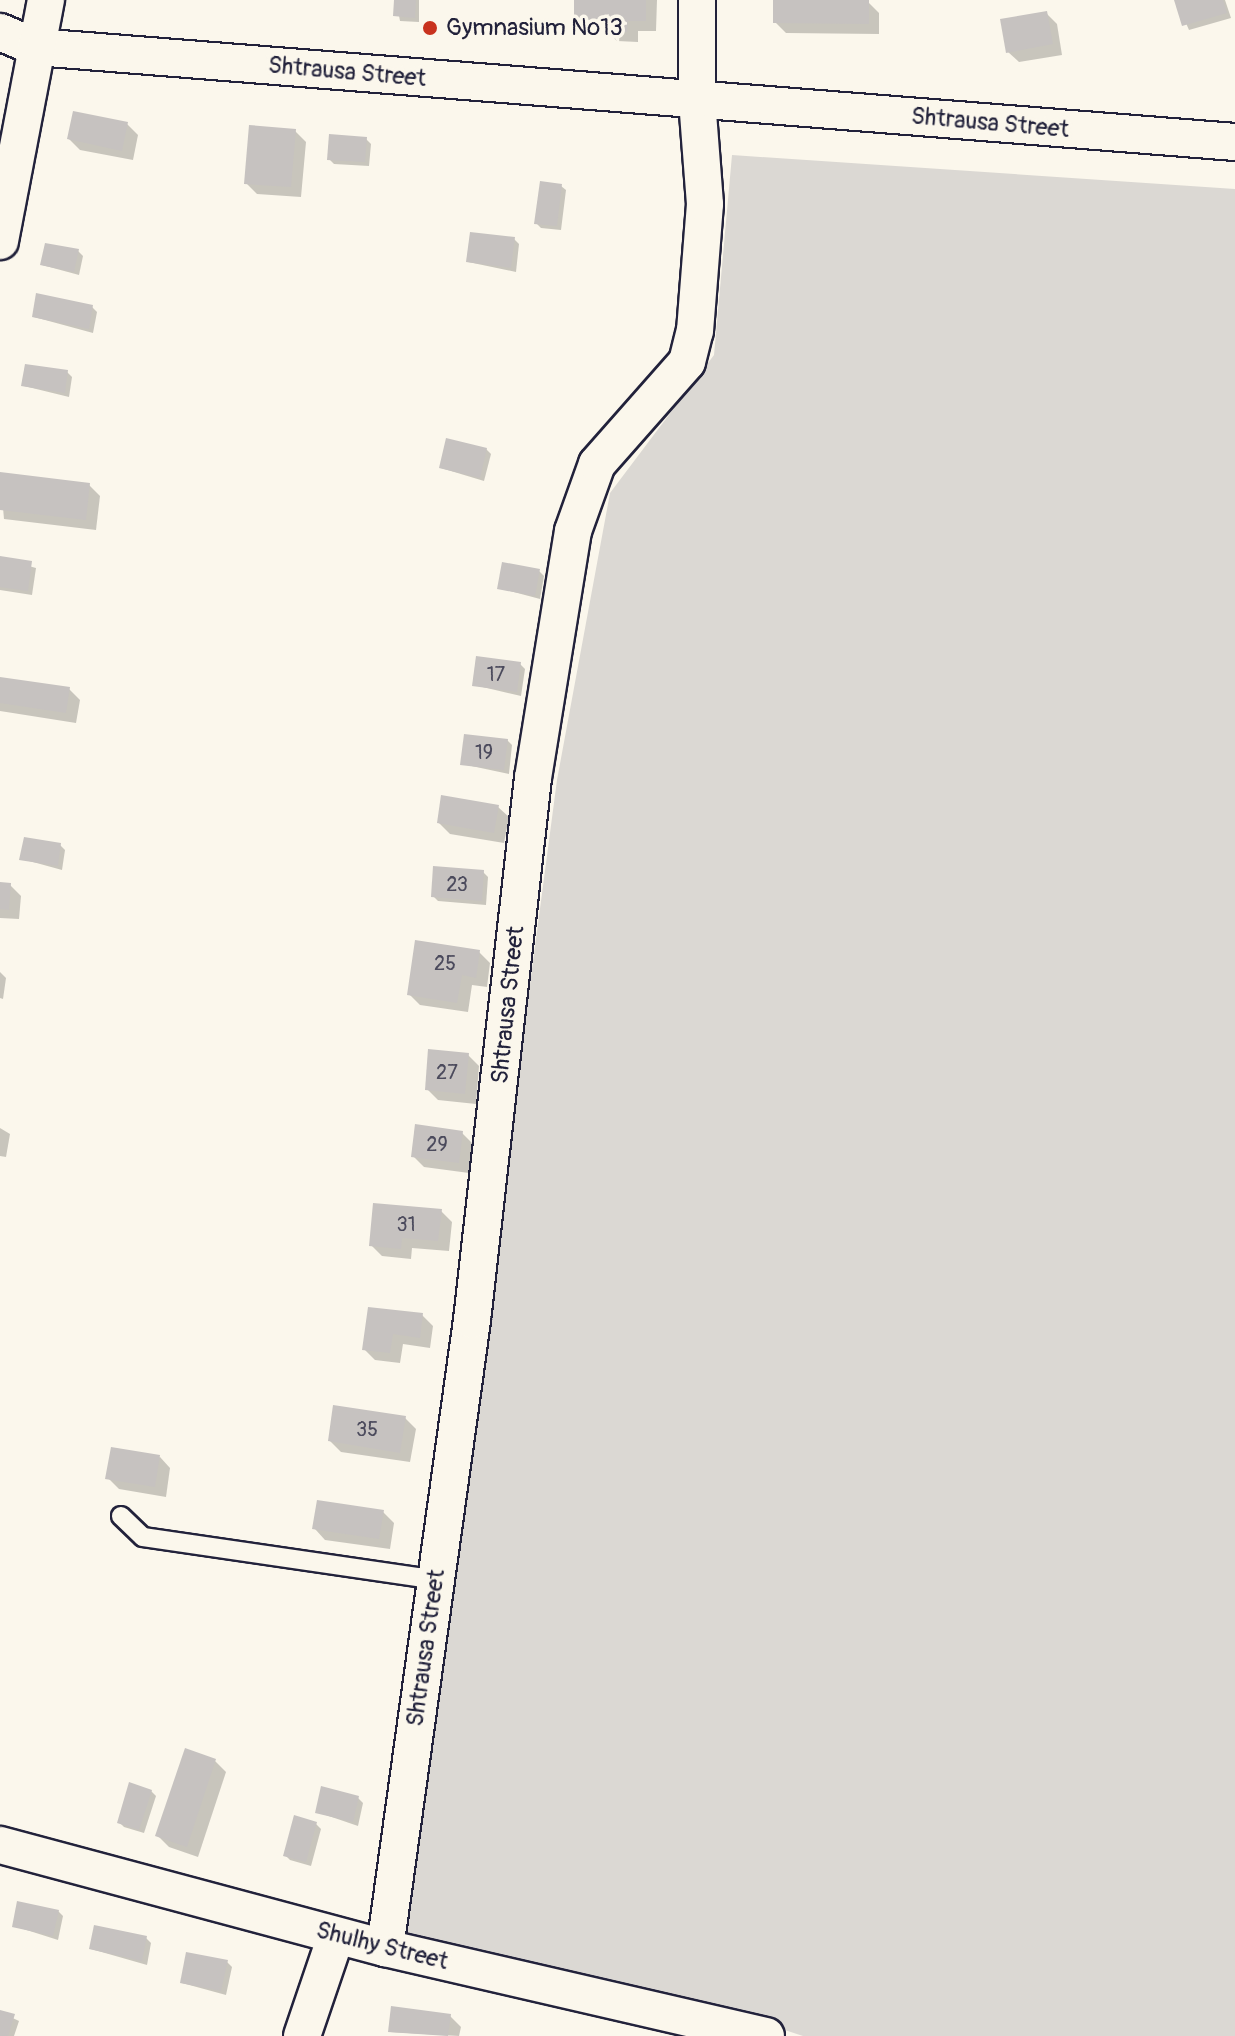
<!DOCTYPE html>
<html>
<head>
<meta charset="utf-8">
<style>
	body { margin:0 }
	#map { position:relative; width:1235px; height:2036px; overflow:hidden; background:#fbf7ec; font-family:Pangolin,sans-serif }
	div>[style] { position:absolute }
	.green>* { inset:0; background:#dbd8d3 }
	.shadow>* { inset:0; background:#0003 }
	.building>* { inset:0; background:#c6c2c0 }
	.roads { filter:drop-shadow(2px 0 #22223b) drop-shadow(-2px 0 #22223b) drop-shadow(0 2px #22223b) drop-shadow(0 -2px #22223b) }
	.lane>* { height:18px; margin:-9px; padding:0 9px; transform-origin:9px; border-radius:9px; background:#fbf7ec }
	.street>* { height:36px; margin:-18px; padding:0 18px; transform-origin:18px; border-radius:18px; background:#fbf7ec }
	.dots>* { width:22px; height:22px; translate:-50% -50%; box-sizing:border-box; border:4px solid #fbf7ec; border-radius:50% }
	span { translate:-50% -50%; white-space:nowrap; text-align:center; line-height:1.15; -webkit-text-stroke:7px #fbf7ec; paint-order:stroke }
	.number-label { font-size:20px; color:#4b4a5c }
	.number-label span { -webkit-text-stroke-width:0 }
	.poi-label { font-size:24px; color:#22223b }
	.left { translate:0 -50%; text-align:left }
	.street-label { font-size:24px; color:#22223b }
</style>
</head>
<body>
<div id="map">
	<div class="green">
		<div style="clip-path:polygon(732px 155px,1235px 189px,1235px 2036px,803px 2036px,748px 2018px,404px 1936px,557px 780px,610px 493px,714px 355px)"></div>
	</div>
	<div class="shadow">
		<div style="clip-path:polygon(396px 0,419px 0,419px 22px,400px 21px)"></div>
		<div style="clip-path:polygon(576px 0,657px 0,656px 31px,638px 31px,638px 42px,617px 41px,606px 30px,587px 30px,576px 19px)"></div>
		<div style="clip-path:polygon(1176px 0,1225px 0,1231px 18px,1189px 30px)"></div>
		<div style="clip-path:polygon(868px 2px,879px 13px,879px 34px,786px 33px,775px 22px)"></div>
		<div style="clip-path:polygon(1046px 13px,1057px 24px,1062px 55px,1019px 62px,1008px 52px)"></div>
		<div style="clip-path:polygon(127px 124px,138px 135px,133px 160px,80px 150px,69px 139px)"></div>
		<div style="clip-path:polygon(295px 131px,306px 142px,301px 197px,257px 194px,246px 183px)"></div>
		<div style="clip-path:polygon(366px 139px,371px 144px,369px 166px,334px 164px,329px 159px)"></div>
		<div style="clip-path:polygon(561px 186px,566px 190px,561px 230px,541px 228px,536px 223px)"></div>
		<div style="clip-path:polygon(514px 239px,519px 244px,516px 272px,468px 262px)"></div>
		<div style="clip-path:polygon(78px 251px,83px 256px,79px 275px,42px 265px)"></div>
		<div style="clip-path:polygon(92px 307px,97px 312px,93px 333px,34px 317px)"></div>
		<div style="clip-path:polygon(67px 372px,72px 377px,69px 397px,24px 386px)"></div>
		<div style="clip-path:polygon(486px 449px,491px 454px,484px 481px,441px 468px)"></div>
		<div style="clip-path:polygon(0 474px,89px 485px,100px 496px,96px 530px,4px 519px)"></div>
		<div style="clip-path:polygon(0 558px,36px 568px,32px 595px,0 590px)"></div>
		<div style="clip-path:polygon(539px 571px,544px 576px,540px 599px,499px 588px)"></div>
		<div style="clip-path:polygon(520px 664px,525px 669px,521px 696px,474px 685px)"></div>
		<div style="clip-path:polygon(0 679px,69px 689px,80px 700px,76px 723px,0 711px)"></div>
		<div style="clip-path:polygon(507px 740px,512px 745px,509px 774px,462px 764px)"></div>
		<div style="clip-path:polygon(498px 807px,509px 817px,504px 843px,450px 834px,439px 823px)"></div>
		<div style="clip-path:polygon(60px 845px,65px 850px,62px 870px,22px 859px)"></div>
		<div style="clip-path:polygon(483px 872px,488px 877px,486px 905px,438px 901px,433px 896px)"></div>
		<div style="clip-path:polygon(0 884px,10px 885px,21px 896px,19px 919px,0 918px)"></div>
		<div style="clip-path:polygon(479px 952px,490px 963px,487px 987px,472px 985px,468px 1012px,420px 1005px,409px 994px)"></div>
		<div style="clip-path:polygon(0 972px,6px 978px,3px 999px,0 998px)"></div>
		<div style="clip-path:polygon(468px 1055px,479px 1066px,476px 1104px,438px 1100px,427px 1089px)"></div>
		<div style="clip-path:polygon(0 1128px,10px 1134px,6px 1157px,0 1156px)"></div>
		<div style="clip-path:polygon(462px 1133px,473px 1144px,469px 1173px,424px 1167px,413px 1156px)"></div>
		<div style="clip-path:polygon(441px 1211px,452px 1222px,449px 1251px,412px 1248px,411px 1259px,382px 1256px,371px 1245px)"></div>
		<div style="clip-path:polygon(422px 1315px,433px 1326px,430px 1348px,403px 1344px,400px 1363px,375px 1360px,365px 1350px)"></div>
		<div style="clip-path:polygon(405px 1418px,416px 1429px,410px 1462px,341px 1452px,330px 1441px)"></div>
		<div style="clip-path:polygon(160px 1457px,170px 1468px,166px 1497px,119px 1489px,108px 1478px)"></div>
		<div style="clip-path:polygon(383px 1512px,394px 1523px,390px 1549px,325px 1540px,315px 1529px)"></div>
		<div style="clip-path:polygon(215px 1761px,226px 1772px,198px 1857px,169px 1847px,158px 1836px)"></div>
		<div style="clip-path:polygon(151px 1791px,156px 1796px,144px 1833px,124px 1827px,119px 1822px)"></div>
		<div style="clip-path:polygon(358px 1798px,363px 1803px,358px 1826px,317px 1812px)"></div>
		<div style="clip-path:polygon(316px 1824px,321px 1829px,311px 1866px,290px 1860px,285px 1855px)"></div>
		<div style="clip-path:polygon(58px 1911px,63px 1916px,58px 1940px,14px 1926px)"></div>
		<div style="clip-path:polygon(146px 1938px,151px 1943px,147px 1965px,91px 1949px)"></div>
		<div style="clip-path:polygon(227px 1962px,232px 1967px,226px 1995px,182px 1983px)"></div>
		<div style="clip-path:polygon(0 2012px,19px 2021px,14px 2036px,0 2036px)"></div>
		<div style="clip-path:polygon(450px 2016px,461px 2027px,459px 2036px,390px 2032px)"></div>
	</div>
	<div class="building">
		<div style="clip-path:polygon(394px 0,416px 0,415px 18px,393px 16px)"></div>
		<div style="clip-path:polygon(574px 0,646px 0,646px 21px,628px 21px,627px 32px,604px 31px,604px 21px,574px 19px)"></div>
		<div style="clip-path:polygon(773px 0,869px 0,869px 24px,773px 23px)"></div>
		<div style="clip-path:polygon(1174px 0,1223px 0,1227px 13px,1182px 26px)"></div>
		<div style="clip-path:polygon(1047px 11px,1053px 44px,1006px 53px,1000px 19px)"></div>
		<div style="clip-path:polygon(73px 111px,128px 122px,122px 151px,67px 139px)"></div>
		<div style="clip-path:polygon(249px 125px,296px 129px,291px 187px,244px 184px)"></div>
		<div style="clip-path:polygon(329px 134px,367px 137px,365px 162px,327px 160px)"></div>
		<div style="clip-path:polygon(540px 181px,562px 184px,557px 226px,534px 224px)"></div>
		<div style="clip-path:polygon(470px 232px,515px 237px,511px 268px,466px 262px)"></div>
		<div style="clip-path:polygon(45px 243px,79px 249px,74px 272px,40px 265px)"></div>
		<div style="clip-path:polygon(36px 293px,93px 305px,89px 329px,32px 317px)"></div>
		<div style="clip-path:polygon(25px 364px,68px 370px,65px 393px,21px 386px)"></div>
		<div style="clip-path:polygon(446px 438px,487px 448px,480px 478px,439px 468px)"></div>
		<div style="clip-path:polygon(0 472px,90px 483px,86px 520px,0 510px)"></div>
		<div style="clip-path:polygon(0 556px,32px 561px,28px 591px,0 587px)"></div>
		<div style="clip-path:polygon(502px 562px,540px 569px,535px 596px,497px 589px)"></div>
		<div style="clip-path:polygon(476px 656px,521px 662px,517px 692px,472px 686px)"></div>
		<div style="clip-path:polygon(0 677px,70px 687px,66px 713px,0 703px)"></div>
		<div style="clip-path:polygon(464px 734px,508px 739px,504px 770px,460px 765px)"></div>
		<div style="clip-path:polygon(441px 795px,499px 805px,494px 833px,437px 823px)"></div>
		<div style="clip-path:polygon(24px 837px,61px 843px,58px 866px,19px 860px)"></div>
		<div style="clip-path:polygon(433px 866px,484px 870px,482px 901px,431px 897px)"></div>
		<div style="clip-path:polygon(0 882px,11px 883px,9px 910px,0 909px)"></div>
		<div style="clip-path:polygon(415px 940px,480px 950px,476px 978px,462px 975px,457px 1003px,407px 995px)"></div>
		<div style="clip-path:polygon(428px 1049px,469px 1053px,465px 1094px,425px 1090px)"></div>
		<div style="clip-path:polygon(415px 1124px,463px 1131px,459px 1163px,411px 1157px)"></div>
		<div style="clip-path:polygon(373px 1203px,442px 1209px,438px 1241px,402px 1238px,401px 1249px,369px 1246px)"></div>
		<div style="clip-path:polygon(368px 1307px,423px 1313px,420px 1338px,393px 1334px,390px 1353px,362px 1350px)"></div>
		<div style="clip-path:polygon(333px 1405px,406px 1416px,400px 1453px,328px 1441px)"></div>
		<div style="clip-path:polygon(111px 1447px,160px 1455px,155px 1487px,105px 1479px)"></div>
		<div style="clip-path:polygon(317px 1500px,384px 1510px,379px 1539px,312px 1529px)"></div>
		<div style="clip-path:polygon(185px 1748px,216px 1759px,187px 1847px,155px 1836px)"></div>
		<div style="clip-path:polygon(129px 1782px,152px 1790px,139px 1830px,117px 1823px)"></div>
		<div style="clip-path:polygon(321px 1786px,359px 1796px,353px 1822px,315px 1813px)"></div>
		<div style="clip-path:polygon(294px 1815px,317px 1822px,306px 1862px,283px 1856px)"></div>
		<div style="clip-path:polygon(17px 1901px,59px 1910px,53px 1936px,12px 1927px)"></div>
		<div style="clip-path:polygon(94px 1925px,147px 1936px,142px 1961px,89px 1949px)"></div>
		<div style="clip-path:polygon(186px 1952px,228px 1960px,221px 1991px,180px 1983px)"></div>
		<div style="clip-path:polygon(391px 2006px,451px 2014px,448px 2036px,388px 2032px)"></div>
		<div style="clip-path:polygon(0 2010px,15px 2014px,8px 2036px,0 2036px)"></div>
	</div>
	<div class="roads">
		<div class="lane">
			<div style="left:121px;top:1516px;width:30px;rotate:44deg"></div>
			<div style="left:143px;top:1537px;width:296px;rotate:8.3deg"></div>
		</div>
		<div class="street">
			<div style="left:0;top:32px;width:39px;rotate:23deg"></div>
			<div style="left:36px;top:47px;width:1203px;rotate:4.53deg"></div>
			<div style="left:0;top:241px;width:245px;rotate:-79.2deg"></div>
			<div style="left:0;top:1845px;width:399px;rotate:15deg"></div>
			<div style="left:385px;top:1948px;width:391px;rotate:13deg"></div>
			<div style="left:385px;top:1948px;width:634px;rotate:-82.11deg"></div>
			<div style="left:472px;top:1320px;width:545px;rotate:-83.58deg"></div>
			<div style="left:533px;top:778px;width:250px;rotate:-80.8deg"></div>
			<div style="left:573px;top:531px;width:71px;rotate:-70.3deg"></div>
			<div style="left:597px;top:464px;width:136px;rotate:-48.6deg"></div>
			<div style="left:687px;top:362px;width:32px;rotate:-76deg"></div>
			<div style="left:695px;top:331px;width:127px;rotate:-85.5deg"></div>
			<div style="left:705px;top:204px;width:105px;rotate:-94.4deg"></div>
			<div style="left:697px;top:99px;width:99px;rotate:-90deg"></div>
			<div style="left:302px;top:2036px;width:106px;rotate:-71.2deg"></div>
		</div>
	</div>
	<div class="dots">
		<div style="left:430px;top:28px;background:#c8321e"></div>
	</div>
	<div class="number-label">
		<span style="left:496px;top:674px">17</span>
		<span style="left:484px;top:752px">19</span>
		<span style="left:457px;top:884px">23</span>
		<span style="left:445px;top:963px">25</span>
		<span style="left:447px;top:1072px">27</span>
		<span style="left:437px;top:1144px">29</span>
		<span style="left:406px;top:1224px">31</span>
		<span style="left:367px;top:1429px">35</span>
	</div>
	<div class="poi-label">
		<span class="left" style="left:446px;top:28px">Gymnasium №13</span>
	</div>
	<div class="street-label">
		<span style="left:347px;top:72px;rotate:5deg">Shtrausa Street</span>
		<span style="left:990px;top:123px;rotate:5deg">Shtrausa Street</span>
		<span style="left:508px;top:1005px;rotate:-84deg">Shtrausa Street</span>
		<span style="left:426px;top:1648px;rotate:-82deg">Shtrausa Street</span>
		<span style="left:382px;top:1946px;rotate:14deg">Shulhy Street</span>
	</div>
</div>
</body>
</html>
